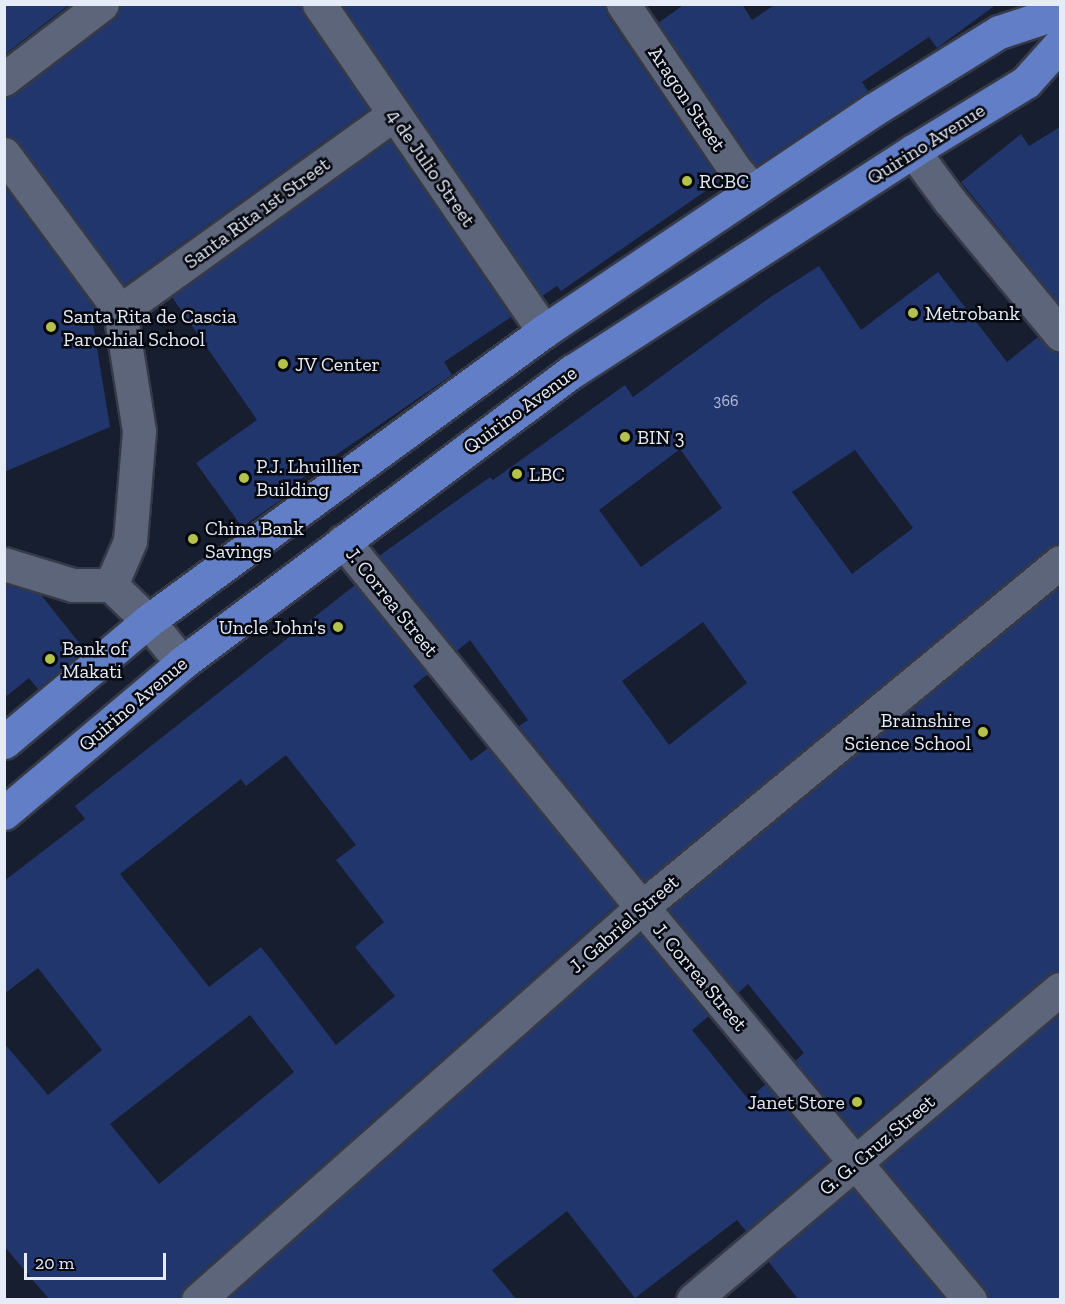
<!DOCTYPE html>
<html>
<head>
<meta charset="utf-8">
<style>
	body { margin:0 }
	#map { position:relative; width:1065px; height:1304px; overflow:hidden; background:#171e2f; font-family:"Zilla Slab",serif }
	div>[style] { position:absolute }
	.building>* { inset:0; background:#22366e }
	.roads { filter:drop-shadow(2px 0 #363a48) drop-shadow(-2px 0 #363a48) drop-shadow(0 2px #363a48) drop-shadow(0 -2px #363a48) }
	.minor>* { height:33px; margin:-16.5px; padding:0 16.5px; transform-origin:16.5px; border-radius:16.5px; background:#5c6579 }
	.major>* { height:33px; margin:-16.5px; padding:0 16.5px; transform-origin:16.5px; border-radius:16.5px; background:#617ec6 }
	.dots>* { width:16px; height:16px; translate:-50% -50%; box-sizing:border-box; border:3px solid #060810; border-radius:50% }
	span { translate:-50% -50%; white-space:nowrap; text-align:center; line-height:1.15; -webkit-text-stroke:5px #060810; paint-order:stroke }
	.number-label { font-size:16px; color:#b4bed5 }
	.number-label span { -webkit-text-stroke-width:0 }
	.street-label { font-size:20px; color:#e5ebf7 }
	.poi-label { font-size:20px; color:#e5ebf7 }
	.left { translate:0 -50%; text-align:left }
	.right { translate:-100% -50%; text-align:right }
	.frame { position:absolute; inset:0; border:6px solid #e5ebf7; pointer-events:none }
	.scale { position:absolute; left:24px; top:1253px; width:142px; height:27px; box-sizing:border-box; border:3px solid #e5ebf7; border-top:0; padding-left:8px; font-size:18px; line-height:21px; white-space:nowrap; color:#e5ebf7; -webkit-text-stroke:4px #060810; paint-order:stroke }
</style>
</head>
<body>
<div id="map">
	<div class="building">
		<div style="clip-path:polygon(4px 4px,70px 4px,4px 55px)"></div>
		<div style="clip-path:polygon(120px 4px,300px 4px,304px 15px,369px 109px,124px 285px,19px 143px,4px 136px,4px 97px,15px 94px,113px 19px)"></div>
		<div style="clip-path:polygon(342px 4px,604px 4px,607px 15px,720px 181px,561px 291px,557px 286px,542px 296px)"></div>
		<div style="clip-path:polygon(685px 4px,742px 4px,752px 20px,776px 4px,997px 4px,937px 48px,929px 37px,862px 82px,868px 91px,756px 166px,658px 23px)"></div>
		<div style="clip-path:polygon(1060px 127px,1060px 305px,961px 182px,1021px 134px,1029px 146px)"></div>
		<div style="clip-path:polygon(390px 140px,511px 317px,444px 362px,452px 375px,288px 488px,292px 492px,242px 527px,196px 463px,257px 420px,172px 297px)"></div>
		<div style="clip-path:polygon(4px 186px,98px 313px,92px 318px,110px 427px,4px 472px)"></div>
		<div style="clip-path:polygon(evenodd,819px 266px,861px 330px,938px 272px,1007px 362px,1038px 337px,1053px 351px,1060px 352px,1060px 544px,1048px 548px,645px 881px,519px 726px,528px 720px,470px 640px,457px 651px,379px 556px,490px 477px,493px 480px,625px 385px,633px 397px,772px 296px,819px 266px,680px 449px,722px 508px,641px 567px,599px 510px,680px 449px,819px 266px,855px 450px,913px 528px,852px 574px,792px 492px,855px 450px,819px 266px,703px 622px,747px 683px,669px 745px,622px 681px,703px 622px)"></div>
		<div style="clip-path:polygon(4px 584px,41px 595px,85px 650px,38px 689px,29px 678px,4px 698px)"></div>
		<div style="clip-path:polygon(evenodd,355px 585px,428px 674px,413px 686px,471px 761px,488px 748px,616px 905px,186px 1286px,180px 1299px,49px 1299px,4px 1246px,4px 1043px,48px 1095px,102px 1050px,38px 968px,4px 994px,4px 881px,85px 819px,75px 806px,355px 585px,286px 755px,356px 845px,336px 860px,384px 922px,355px 947px,395px 996px,336px 1045px,261px 947px,209px 987px,120px 874px,241px 779px,246px 786px,286px 755px,355px 585px,250px 1015px,294px 1072px,159px 1184px,110px 1124px,250px 1015px)"></div>
		<div style="clip-path:polygon(1060px 586px,1060px 971px,1048px 975px,858px 1136px,795px 1061px,804px 1053px,748px 984px,738px 993px,668px 909px)"></div>
		<div style="clip-path:polygon(640px 934px,709px 1016px,692px 1030px,748px 1099px,766px 1084px,829px 1160px,746px 1231px,737px 1220px,635px 1298px,567px 1211px,492px 1270px,516px 1299px,227px 1299px)"></div>
		<div style="clip-path:polygon(1060px 1013px,1060px 1299px,988px 1299px,984px 1288px,882px 1165px)"></div>
		<div style="clip-path:polygon(853px 1189px,945px 1299px,798px 1299px,768px 1261px)"></div>
	</div>
	<div class="roads">
		<div class="minor">
			<div style="left:319px;top:4px;width:397px;rotate:55.5deg"></div>
			<div style="left:623px;top:4px;width:198px;rotate:55.9deg"></div>
			<div style="left:734px;top:168px;width:30px;rotate:50deg"></div>
			<div style="left:4px;top:79px;width:123px;rotate:-37.4deg"></div>
			<div style="left:913px;top:151px;width:62px;rotate:53.5deg"></div>
			<div style="left:950px;top:201px;width:173px;rotate:50.4deg"></div>
			<div style="left:4px;top:154px;width:195px;rotate:53.5deg"></div>
			<div style="left:120px;top:311px;width:121px;rotate:81deg"></div>
			<div style="left:139px;top:431px;width:110px;rotate:94.7deg"></div>
			<div style="left:130px;top:541px;width:48px;rotate:113.4deg"></div>
			<div style="left:120px;top:311px;width:337px;rotate:-35.7deg"></div>
			<div style="left:343px;top:541px;width:473px;rotate:50.8deg"></div>
			<div style="left:642px;top:907px;width:512px;rotate:50.15deg"></div>
			<div style="left:4px;top:564px;width:72px;rotate:16.9deg"></div>
			<div style="left:73px;top:585px;width:38px"></div>
			<div style="left:111px;top:585px;width:52px;rotate:44.2deg"></div>
			<div style="left:148px;top:621px;width:54px;rotate:51deg"></div>
			<div style="left:198px;top:1300px;width:593px;rotate:-41.51deg"></div>
			<div style="left:642px;top:907px;width:542px;rotate:-39.53deg"></div>
			<div style="left:693px;top:1300px;width:481px;rotate:-40.3deg"></div>
		</div>
		<div class="major">
			<div style="left:4px;top:742px;width:188px;rotate:-40deg"></div>
			<div style="left:148px;top:621px;width:491px;rotate:-36.2deg"></div>
			<div style="left:544px;top:331px;width:396px;rotate:-33.9deg"></div>
			<div style="left:873px;top:110px;width:148px;rotate:-31.8deg"></div>
			<div style="left:999px;top:32px;width:64px;rotate:-18.2deg"></div>
			<div style="left:4px;top:813px;width:233px;rotate:-40.1deg"></div>
			<div style="left:182px;top:663px;width:488px;rotate:-36.8deg"></div>
			<div style="left:573px;top:371px;width:405px;rotate:-32.9deg"></div>
			<div style="left:913px;top:151px;width:132px;rotate:-31.4deg"></div>
			<div style="left:1026px;top:82px;width:51px;rotate:-48.2deg"></div>
		</div>
	</div>
	<div class="dots">
		<div style="left:687px;top:181px;background:#b3c24b"></div>
		<div style="left:913px;top:313px;background:#b3c24b"></div>
		<div style="left:51px;top:327px;background:#b3c24b"></div>
		<div style="left:283px;top:364px;background:#b3c24b"></div>
		<div style="left:625px;top:437px;background:#b3c24b"></div>
		<div style="left:517px;top:474px;background:#b3c24b"></div>
		<div style="left:244px;top:478px;background:#b3c24b"></div>
		<div style="left:193px;top:539px;background:#b3c24b"></div>
		<div style="left:338px;top:627px;background:#b3c24b"></div>
		<div style="left:50px;top:659px;background:#b3c24b"></div>
		<div style="left:983px;top:732px;background:#b3c24b"></div>
		<div style="left:857px;top:1102px;background:#b3c24b"></div>
	</div>
	<div class="number-label">
		<span style="left:726px;top:401px">366</span>
	</div>
	<div class="street-label">
		<span style="left:687px;top:99px;rotate:56deg">Aragon Street</span>
		<span style="left:926px;top:144px;rotate:-32deg">Quirino Avenue</span>
		<span style="left:431px;top:168px;rotate:55deg">4 de Julio Street</span>
		<span style="left:257px;top:213px;rotate:-36deg">Santa Rita 1st Street</span>
		<span style="left:520px;top:410px;rotate:-36deg">Quirino Avenue</span>
		<span style="left:392px;top:602px;rotate:51deg">J. Correa Street</span>
		<span style="left:133px;top:704px;rotate:-40deg">Quirino Avenue</span>
		<span style="left:624px;top:924px;rotate:-41deg">J. Gabriel Street</span>
		<span style="left:700px;top:977px;rotate:50deg">J. Correa Street</span>
		<span style="left:877px;top:1145px;rotate:-40deg">G. G. Cruz Street</span>
	</div>
	<div class="poi-label">
		<span class="left" style="left:699px;top:181px">RCBC</span>
		<span class="left" style="left:925px;top:313px">Metrobank</span>
		<span class="left" style="left:63px;top:328px">Santa Rita de Cascia<br>Parochial School</span>
		<span class="left" style="left:295px;top:364px">JV Center</span>
		<span class="left" style="left:637px;top:437px">BIN 3</span>
		<span class="left" style="left:256px;top:478px">P.J. Lhuillier<br>Building</span>
		<span class="left" style="left:529px;top:474px">LBC</span>
		<span class="left" style="left:205px;top:540px">China Bank<br>Savings</span>
		<span class="right" style="left:326px;top:627px">Uncle John's</span>
		<span class="left" style="left:62px;top:660px">Bank of<br>Makati</span>
		<span class="right" style="left:971px;top:732px">Brainshire<br>Science School</span>
		<span class="right" style="left:845px;top:1102px">Janet Store</span>
	</div>
	<div class="frame"></div>
	<div class="scale">20 m</div>
</div>
</body>
</html>
